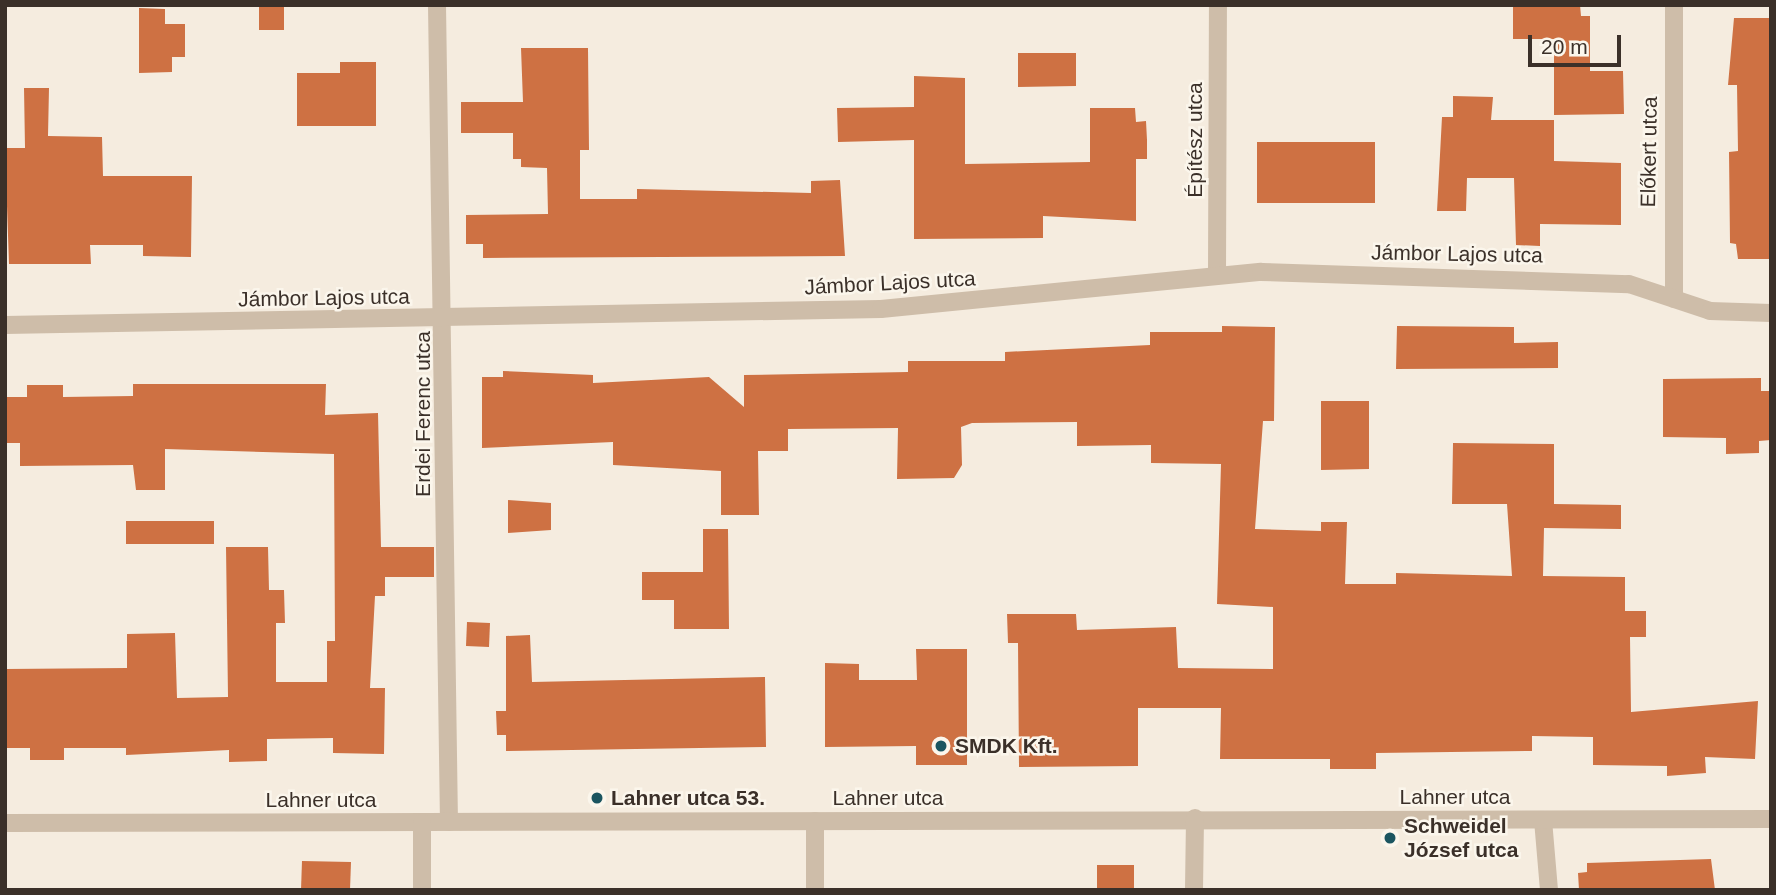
<!DOCTYPE html>
<html>
<head>
<meta charset="utf-8">
<style>
	body { margin:0 }
	#map { position:relative; width:1776px; height:895px; overflow:hidden; background:#f5ecdf; font-family:Helvetica,sans-serif }
	div>[style] { position:absolute }
	.building>* { inset:0; background:#ce7143 }
	.minor>* { height:18px; margin:-9px; padding:0 9px; transform-origin:9px; border-radius:9px; background:#cebda9 }
	.dots>* { width:19px; height:19px; translate:-50% -50%; box-sizing:border-box; border:4px solid #fbf6ec; border-radius:50% }
	span { translate:-50% -50%; white-space:nowrap; text-align:center; line-height:1.15; -webkit-text-stroke:5px #fbf6ec; paint-order:stroke }
	.street-label { font-size:21px; color:#3b3029 }
	.poi-label { font-size:21px; color:#3b3029; font-weight:700 }
	.left { translate:0 -50%; text-align:left }
	.frame { position:absolute; inset:0; border:7px solid #3b3029; pointer-events:none }
	.scale { position:absolute; left:1528px; top:35px; width:93px; height:32px; box-sizing:border-box; border:4px solid #3b3029; border-top:0; padding-left:9px; font-size:21px; line-height:24px; white-space:nowrap; color:#3b3029; -webkit-text-stroke:5px #fbf6ec; paint-order:stroke }
</style>
</head>
<body>
<div id="map">
	<div class="building">
		<div style="clip-path:polygon(259px 5px,284px 5px,284px 30px,259px 30px)"></div>
		<div style="clip-path:polygon(1513px 5px,1580px 5px,1581px 16px,1590px 16px,1590px 71px,1623px 71px,1624px 114px,1554px 115px,1554px 39px,1513px 39px)"></div>
		<div style="clip-path:polygon(139px 8px,165px 9px,165px 24px,185px 24px,185px 57px,172px 57px,172px 72px,139px 73px)"></div>
		<div style="clip-path:polygon(1734px 18px,1771px 18px,1771px 259px,1738px 259px,1736px 244px,1730px 243px,1729px 152px,1738px 151px,1737px 85px,1728px 85px)"></div>
		<div style="clip-path:polygon(521px 48px,588px 48px,589px 150px,580px 150px,580px 199px,637px 199px,637px 189px,811px 193px,811px 181px,840px 180px,845px 256px,483px 258px,483px 244px,466px 244px,466px 215px,548px 214px,547px 168px,521px 167px,521px 159px,513px 159px,513px 133px,461px 133px,461px 102px,523px 102px)"></div>
		<div style="clip-path:polygon(1018px 53px,1076px 53px,1076px 86px,1018px 87px)"></div>
		<div style="clip-path:polygon(340px 62px,376px 62px,376px 126px,297px 126px,297px 73px,340px 73px)"></div>
		<div style="clip-path:polygon(914px 76px,965px 78px,965px 164px,1090px 162px,1090px 108px,1135px 108px,1136px 122px,1146px 121px,1147px 140px,1147px 159px,1136px 159px,1136px 221px,1043px 216px,1043px 238px,914px 239px,914px 140px,838px 142px,837px 108px,914px 107px)"></div>
		<div style="clip-path:polygon(24px 88px,49px 88px,48px 136px,102px 137px,103px 176px,192px 176px,191px 257px,143px 256px,143px 245px,90px 245px,91px 264px,9px 264px,5px 148px,25px 148px)"></div>
		<div style="clip-path:polygon(1453px 96px,1493px 97px,1491px 120px,1554px 120px,1554px 161px,1621px 163px,1621px 225px,1540px 224px,1540px 246px,1516px 245px,1514px 178px,1467px 178px,1466px 211px,1437px 211px,1442px 117px,1453px 117px)"></div>
		<div style="clip-path:polygon(1257px 142px,1375px 142px,1375px 203px,1257px 203px)"></div>
		<div style="clip-path:polygon(1222px 326px,1275px 327px,1274px 421px,1263px 421px,1255px 529px,1321px 531px,1321px 522px,1347px 522px,1345px 584px,1396px 584px,1396px 573px,1512px 576px,1507px 504px,1452px 504px,1453px 443px,1554px 444px,1554px 504px,1621px 505px,1621px 529px,1544px 528px,1543px 576px,1625px 577px,1625px 611px,1646px 611px,1646px 637px,1630px 637px,1631px 712px,1758px 701px,1755px 759px,1705px 757px,1706px 773px,1667px 776px,1667px 766px,1593px 765px,1593px 737px,1532px 736px,1532px 751px,1376px 753px,1376px 769px,1330px 769px,1330px 759px,1220px 759px,1221px 708px,1138px 708px,1138px 766px,1019px 767px,1018px 643px,1008px 643px,1007px 614px,1076px 614px,1077px 630px,1176px 627px,1178px 668px,1273px 669px,1273px 607px,1217px 604px,1221px 464px,1151px 463px,1151px 445px,1077px 446px,1077px 422px,972px 423px,961px 427px,962px 465px,954px 478px,897px 479px,898px 428px,788px 429px,788px 451px,758px 451px,759px 515px,721px 515px,721px 471px,613px 465px,613px 442px,482px 448px,482px 377px,503px 377px,503px 371px,593px 375px,593px 383px,709px 377px,744px 407px,744px 375px,908px 372px,908px 361px,1005px 361px,1005px 352px,1150px 345px,1150px 332px,1222px 332px)"></div>
		<div style="clip-path:polygon(1397px 326px,1514px 327px,1514px 343px,1558px 342px,1558px 368px,1396px 369px)"></div>
		<div style="clip-path:polygon(1761px 378px,1761px 391px,1771px 391px,1771px 440px,1759px 441px,1759px 453px,1726px 454px,1726px 438px,1663px 437px,1663px 379px)"></div>
		<div style="clip-path:polygon(133px 384px,326px 384px,325px 415px,378px 413px,381px 547px,434px 547px,434px 577px,385px 577px,385px 596px,375px 596px,370px 688px,385px 688px,384px 754px,333px 753px,333px 738px,267px 739px,267px 761px,229px 762px,229px 750px,126px 755px,126px 748px,64px 748px,64px 760px,30px 760px,30px 748px,5px 748px,5px 669px,127px 668px,127px 634px,175px 633px,177px 698px,228px 697px,226px 547px,268px 547px,269px 590px,284px 590px,285px 623px,276px 623px,276px 682px,327px 682px,327px 641px,335px 641px,334px 454px,165px 449px,165px 490px,136px 490px,133px 465px,20px 466px,20px 443px,5px 443px,5px 397px,27px 397px,27px 385px,63px 385px,63px 397px,133px 396px)"></div>
		<div style="clip-path:polygon(1321px 401px,1369px 401px,1369px 469px,1321px 470px)"></div>
		<div style="clip-path:polygon(508px 500px,551px 503px,551px 530px,508px 533px)"></div>
		<div style="clip-path:polygon(126px 521px,214px 521px,214px 544px,126px 544px)"></div>
		<div style="clip-path:polygon(703px 529px,728px 529px,729px 629px,674px 629px,674px 600px,642px 600px,642px 572px,703px 572px)"></div>
		<div style="clip-path:polygon(467px 622px,490px 623px,489px 647px,466px 646px)"></div>
		<div style="clip-path:polygon(530px 635px,532px 682px,765px 677px,766px 747px,506px 751px,506px 735px,497px 735px,496px 711px,506px 711px,506px 636px)"></div>
		<div style="clip-path:polygon(916px 649px,967px 649px,967px 765px,916px 765px,916px 746px,825px 747px,825px 663px,859px 664px,859px 680px,917px 680px)"></div>
		<div style="clip-path:polygon(1711px 859px,1715px 890px,1579px 890px,1578px 873px,1587px 872px,1587px 863px)"></div>
		<div style="clip-path:polygon(302px 861px,351px 862px,350px 890px,301px 890px)"></div>
		<div style="clip-path:polygon(1097px 865px,1134px 865px,1134px 890px,1097px 890px)"></div>
	</div>
	<div class="minor">
		<div style="left:437px;top:5px;width:817px;rotate:89.16deg"></div>
		<div style="left:1217px;top:275px;width:270px;rotate:-89.8deg"></div>
		<div style="left:1674px;top:299px;width:294px;rotate:-90deg"></div>
		<div style="left:5px;top:325px;width:876px;rotate:-1.05deg"></div>
		<div style="left:881px;top:309px;width:382px;rotate:-5.6deg"></div>
		<div style="left:1261px;top:272px;width:368px;rotate:1.9deg"></div>
		<div style="left:1629px;top:284px;width:85px;rotate:18.4deg"></div>
		<div style="left:1710px;top:311px;width:61px;rotate:1.9deg"></div>
		<div style="left:1543px;top:820px;width:70px;rotate:85.1deg"></div>
		<div style="left:815px;top:821px;width:69px;rotate:90deg"></div>
		<div style="left:5px;top:823px;width:1766px;rotate:-0.13deg"></div>
		<div style="left:422px;top:890px;width:67px;rotate:-90deg"></div>
		<div style="left:1194px;top:890px;width:72px;rotate:-89.2deg"></div>
	</div>
	<div class="dots">
		<div style="left:941px;top:746px;background:#1b5560"></div>
		<div style="left:597px;top:798px;background:#1b5560"></div>
		<div style="left:1390px;top:838px;background:#1b5560"></div>
	</div>
	<div class="street-label">
		<span style="left:1195px;top:140px;rotate:-90deg">Építész utca</span>
		<span style="left:1649px;top:152px;rotate:-89deg">Előkert utca</span>
		<span style="left:1457px;top:254px;rotate:1deg">Jámbor Lajos utca</span>
		<span style="left:890px;top:283px;rotate:-3deg">Jámbor Lajos utca</span>
		<span style="left:324px;top:298px;rotate:-1deg">Jámbor Lajos utca</span>
		<span style="left:423px;top:414px;rotate:-90deg">Erdei Ferenc utca</span>
		<span style="left:1455px;top:797px">Lahner utca</span>
		<span style="left:888px;top:798px">Lahner utca</span>
		<span style="left:321px;top:800px">Lahner utca</span>
	</div>
	<div class="poi-label">
		<span class="left" style="left:955px;top:746px">SMDK Kft.</span>
		<span class="left" style="left:611px;top:798px">Lahner utca 53.</span>
		<span class="left" style="left:1404px;top:838px">Schweidel<br>József utca</span>
	</div>
	<div class="frame"></div>
	<div class="scale">20 m</div>
</div>
</body>
</html>
